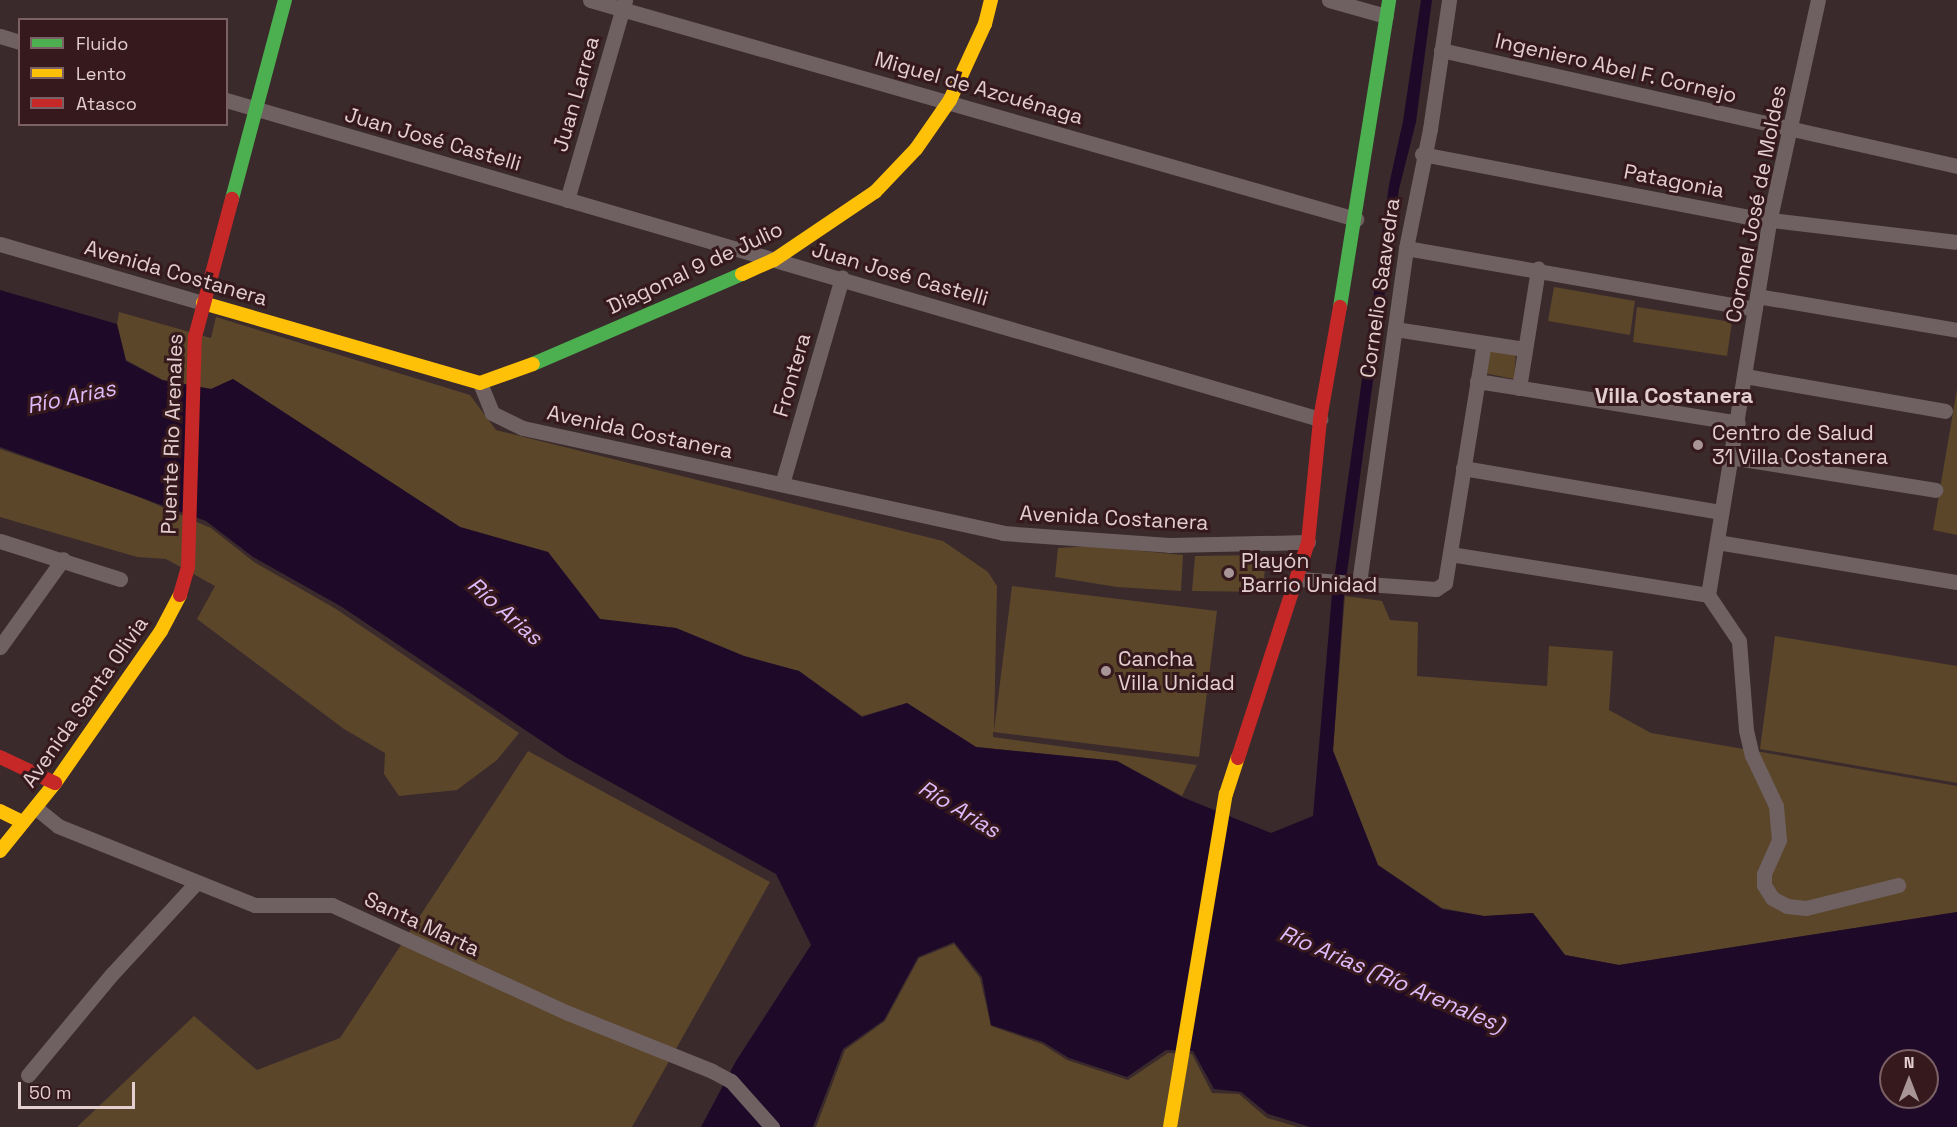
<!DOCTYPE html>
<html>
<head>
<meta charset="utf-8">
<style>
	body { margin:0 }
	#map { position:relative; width:1957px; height:1127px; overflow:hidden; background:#3a2a2c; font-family:"Space Grotesk",sans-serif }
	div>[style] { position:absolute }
	.green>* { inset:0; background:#5b462a }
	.water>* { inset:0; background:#1e0a28 }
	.street>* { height:15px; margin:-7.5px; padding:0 7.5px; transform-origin:7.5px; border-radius:7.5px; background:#6f6162 }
	.fast>* { height:14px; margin:-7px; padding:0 7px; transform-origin:7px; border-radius:7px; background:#4caf50 }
	.slow>* { height:14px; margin:-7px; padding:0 7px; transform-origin:7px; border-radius:7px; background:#ffc107 }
	.jam>* { height:14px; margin:-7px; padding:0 7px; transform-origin:7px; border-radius:7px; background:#c62828 }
	.dots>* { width:16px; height:16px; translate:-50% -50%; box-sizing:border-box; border:3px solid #36191d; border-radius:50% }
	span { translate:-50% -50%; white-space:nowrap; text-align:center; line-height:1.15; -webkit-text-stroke:6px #36191d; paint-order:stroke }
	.street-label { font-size:21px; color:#e3ced0 }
	.poi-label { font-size:21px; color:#e3ced0 }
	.left { translate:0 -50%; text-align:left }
	.neighbourhood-label { font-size:22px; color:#e3ced0; font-weight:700 }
	.water-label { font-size:22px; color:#dfbbfc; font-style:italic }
	.legend { position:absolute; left:18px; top:18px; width:210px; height:108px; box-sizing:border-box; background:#36191d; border:2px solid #7b6165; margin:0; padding:8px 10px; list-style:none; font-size:18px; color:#e3ced0 }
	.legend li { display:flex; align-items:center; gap:12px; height:30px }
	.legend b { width:30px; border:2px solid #7b6165 }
	.north { position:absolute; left:1879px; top:1049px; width:60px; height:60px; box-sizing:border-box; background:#36191d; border:2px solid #7b6165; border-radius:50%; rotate:0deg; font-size:16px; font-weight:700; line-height:24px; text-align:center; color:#e3ced0 }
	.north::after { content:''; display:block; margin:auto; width:21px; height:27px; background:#a89597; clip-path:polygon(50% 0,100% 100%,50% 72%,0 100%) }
	.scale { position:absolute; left:18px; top:1082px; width:117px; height:27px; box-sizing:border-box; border:3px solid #e3ced0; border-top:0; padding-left:8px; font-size:18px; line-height:21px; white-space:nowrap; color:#e3ced0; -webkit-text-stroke:4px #36191d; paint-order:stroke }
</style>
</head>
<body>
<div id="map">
	<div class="green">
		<div style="clip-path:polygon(1554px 287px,1635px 301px,1630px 335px,1548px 321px)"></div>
		<div style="clip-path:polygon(1637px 307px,1732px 322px,1727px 356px,1633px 342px)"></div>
		<div style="clip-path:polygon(119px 312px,211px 338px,216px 317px,470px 395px,496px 430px,943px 541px,988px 572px,997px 586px,994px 731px,1012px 586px,1217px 611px,1199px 757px,993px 732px,993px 737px,1197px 765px,1182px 796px,1117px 761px,976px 747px,907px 703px,862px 716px,799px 671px,744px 656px,676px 628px,600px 619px,548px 552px,460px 527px,233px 379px,211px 389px,163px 380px,126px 360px,117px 324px)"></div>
		<div style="clip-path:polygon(1487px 351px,1516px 354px,1514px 379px,1484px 373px)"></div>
		<div style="clip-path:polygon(1957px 389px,1957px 535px,1933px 530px)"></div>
		<div style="clip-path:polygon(0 449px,130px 493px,211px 528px,254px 562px,336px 609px,519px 733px,497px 760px,457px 790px,399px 796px,384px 774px,385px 753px,344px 729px,197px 619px,215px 586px,166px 559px,137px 557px,0 517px)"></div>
		<div style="clip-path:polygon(1090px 546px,1183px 555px,1181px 591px,1117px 587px,1055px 577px,1058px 548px)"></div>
		<div style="clip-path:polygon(1266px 555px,1263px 592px,1192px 591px,1195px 556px)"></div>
		<div style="clip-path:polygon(1345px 596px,1382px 601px,1390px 620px,1418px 622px,1417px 676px,1547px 686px,1549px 646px,1613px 651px,1609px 710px,1651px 733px,1957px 786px,1957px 912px,1619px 965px,1565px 955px,1533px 913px,1484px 916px,1442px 908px,1378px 865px,1333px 750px)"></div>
		<div style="clip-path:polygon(1775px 636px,1957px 666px,1957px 783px,1760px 749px)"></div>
		<div style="clip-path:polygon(528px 751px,770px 882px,632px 1127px,77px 1127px,194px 1016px,257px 1070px,340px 1038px)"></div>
		<div style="clip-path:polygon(954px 944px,980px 978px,991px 1026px,1042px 1044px,1067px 1060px,1128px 1080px,1168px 1053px,1192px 1054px,1212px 1093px,1239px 1094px,1267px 1118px,1298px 1127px,816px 1127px,845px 1050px,885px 1021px,919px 958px)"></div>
	</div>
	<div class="water">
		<div style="clip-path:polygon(evenodd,1421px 0,1432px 0,1416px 122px,1399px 189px,1344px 595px,1333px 751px,1378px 865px,1442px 909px,1484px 916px,1533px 913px,1565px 955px,1619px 965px,1957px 912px,1957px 1127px,1310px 1127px,1268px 1114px,1241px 1092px,1214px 1089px,1193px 1051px,1166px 1050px,1127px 1077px,1069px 1058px,1043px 1042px,991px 1025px,982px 977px,954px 942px,918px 957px,884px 1020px,843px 1049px,813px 1127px,701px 1127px,736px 1061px,811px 945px,776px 874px,567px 758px,342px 607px,253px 557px,206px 521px,0 447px,0 290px,117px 324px,126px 361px,162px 380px,211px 389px,233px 379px,460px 527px,548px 552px,600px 619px,676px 628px,744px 656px,799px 671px,862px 717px,907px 703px,976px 747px,1117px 761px,1182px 797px,1271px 833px,1313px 816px,1332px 594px,1389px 185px,1403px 121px,1421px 0,1891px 1061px,1927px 1061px,1927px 1097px,1891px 1097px,1891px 1061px)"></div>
	</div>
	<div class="street">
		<div style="left:590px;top:0;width:797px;rotate:15.96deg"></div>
		<div style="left:1329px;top:0;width:59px;rotate:15.7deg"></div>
		<div style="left:0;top:36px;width:21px;rotate:17deg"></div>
		<div style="left:1441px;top:50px;width:529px;rotate:12.67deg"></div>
		<div style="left:226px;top:100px;width:1140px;rotate:16.26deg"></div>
		<div style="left:1422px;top:154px;width:339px;rotate:10.9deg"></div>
		<div style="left:1755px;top:218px;width:201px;rotate:6.8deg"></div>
		<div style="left:567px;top:200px;width:208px;rotate:-73.8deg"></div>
		<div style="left:0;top:244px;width:211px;rotate:16.2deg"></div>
		<div style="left:1406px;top:248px;width:354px;rotate:9.9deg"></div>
		<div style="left:1757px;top:296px;width:203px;rotate:9.6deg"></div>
		<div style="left:1395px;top:329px;width:131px;rotate:8.8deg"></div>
		<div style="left:1745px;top:376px;width:203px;rotate:9.9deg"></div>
		<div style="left:1477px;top:381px;width:264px;rotate:9.1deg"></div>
		<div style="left:480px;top:383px;width:32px;rotate:68deg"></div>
		<div style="left:492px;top:413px;width:34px;rotate:26deg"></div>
		<div style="left:523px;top:428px;width:491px;rotate:12.3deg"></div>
		<div style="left:1003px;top:533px;width:166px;rotate:4.1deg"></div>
		<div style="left:1169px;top:545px;width:139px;rotate:-1.2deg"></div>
		<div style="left:1519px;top:388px;width:121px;rotate:-80.9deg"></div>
		<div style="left:1730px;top:457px;width:208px;rotate:9.1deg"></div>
		<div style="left:1463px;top:468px;width:262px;rotate:9.7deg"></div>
		<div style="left:782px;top:484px;width:215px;rotate:-73.8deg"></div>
		<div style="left:0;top:541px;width:126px;rotate:17.6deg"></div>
		<div style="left:1717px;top:542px;width:243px;rotate:9.5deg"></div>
		<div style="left:1450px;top:554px;width:261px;rotate:9deg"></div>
		<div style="left:1299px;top:579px;width:137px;rotate:4.2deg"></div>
		<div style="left:1436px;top:589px;width:11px;rotate:-34deg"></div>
		<div style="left:1445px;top:583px;width:243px;rotate:-80.8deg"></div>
		<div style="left:1359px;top:583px;width:338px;rotate:-82deg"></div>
		<div style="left:1406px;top:248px;width:121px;rotate:-78.6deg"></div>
		<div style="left:1430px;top:129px;width:130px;rotate:-81.6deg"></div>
		<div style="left:1708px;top:595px;width:382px;rotate:-80.7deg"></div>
		<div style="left:1770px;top:218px;width:223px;rotate:-77.6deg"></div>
		<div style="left:1708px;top:595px;width:55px;rotate:56deg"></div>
		<div style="left:1739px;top:641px;width:89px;rotate:85.5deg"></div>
		<div style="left:1746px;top:730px;width:26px;rotate:77deg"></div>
		<div style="left:1752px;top:755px;width:56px;rotate:64.8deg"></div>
		<div style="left:1776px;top:806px;width:34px;rotate:85deg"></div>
		<div style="left:1779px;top:840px;width:37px;rotate:114deg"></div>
		<div style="left:1764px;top:874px;width:11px;rotate:90deg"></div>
		<div style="left:1764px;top:885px;width:15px;rotate:58deg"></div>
		<div style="left:1772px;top:898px;width:17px;rotate:28deg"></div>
		<div style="left:1787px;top:906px;width:19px;rotate:6deg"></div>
		<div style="left:1806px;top:908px;width:95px;rotate:-14deg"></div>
		<div style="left:0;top:647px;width:108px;rotate:-54.4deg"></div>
		<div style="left:36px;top:808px;width:28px;rotate:39deg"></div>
		<div style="left:58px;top:826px;width:212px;rotate:21.9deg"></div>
		<div style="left:255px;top:905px;width:77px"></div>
		<div style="left:332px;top:905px;width:260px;rotate:24.6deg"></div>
		<div style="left:568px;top:1013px;width:155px;rotate:21.9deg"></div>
		<div style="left:712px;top:1071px;width:21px;rotate:28deg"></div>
		<div style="left:731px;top:1081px;width:62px;rotate:48.3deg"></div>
		<div style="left:28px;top:1075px;width:131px;rotate:-50.3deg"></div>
		<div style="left:112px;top:974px;width:124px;rotate:-47.3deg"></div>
	</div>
	<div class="fast">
		<div style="left:232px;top:199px;width:206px;rotate:-75.1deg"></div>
		<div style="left:1340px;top:307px;width:311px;rotate:-80.9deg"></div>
		<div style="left:533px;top:364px;width:228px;rotate:-23.3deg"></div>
	</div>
	<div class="slow">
		<div style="left:742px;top:274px;width:35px;rotate:-24deg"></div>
		<div style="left:774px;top:260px;width:122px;rotate:-34deg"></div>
		<div style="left:875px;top:192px;width:59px;rotate:-46.4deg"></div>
		<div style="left:916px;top:149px;width:60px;rotate:-55.2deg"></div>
		<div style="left:950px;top:100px;width:84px;rotate:-65.3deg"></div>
		<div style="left:985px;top:24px;width:25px;rotate:-76deg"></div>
		<div style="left:203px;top:303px;width:288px;rotate:16.1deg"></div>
		<div style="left:480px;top:383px;width:56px;rotate:-19.7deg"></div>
		<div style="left:0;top:811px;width:25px;rotate:26deg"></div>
		<div style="left:0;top:851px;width:87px;rotate:-51deg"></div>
		<div style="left:55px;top:783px;width:185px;rotate:-55.1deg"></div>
		<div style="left:161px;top:631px;width:41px;rotate:-62.2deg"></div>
		<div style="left:1170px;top:1127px;width:338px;rotate:-80.5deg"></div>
		<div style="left:1226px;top:794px;width:38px;rotate:-72deg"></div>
	</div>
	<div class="jam">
		<div style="left:180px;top:595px;width:29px;rotate:-74deg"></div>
		<div style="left:188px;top:567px;width:230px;rotate:-88.3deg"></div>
		<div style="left:195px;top:337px;width:143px;rotate:-75deg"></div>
		<div style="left:0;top:757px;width:61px;rotate:25.3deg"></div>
		<div style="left:1238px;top:758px;width:227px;rotate:-72deg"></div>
		<div style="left:1308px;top:542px;width:124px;rotate:-84.4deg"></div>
		<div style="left:1320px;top:419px;width:114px;rotate:-79.9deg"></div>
	</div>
	<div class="dots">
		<div style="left:1698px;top:445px;background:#a89597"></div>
		<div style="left:1229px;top:573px;background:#a89597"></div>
		<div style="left:1106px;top:671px;background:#a89597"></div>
	</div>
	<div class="street-label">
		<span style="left:1616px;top:68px;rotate:13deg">Ingeniero Abel F. Cornejo</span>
		<span style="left:979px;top:88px;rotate:16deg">Miguel de Azcuénaga</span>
		<span style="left:576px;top:94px;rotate:-74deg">Juan Larrea</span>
		<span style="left:433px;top:139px;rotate:16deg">Juan José Castelli</span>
		<span style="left:1674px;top:181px;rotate:11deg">Patagonia</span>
		<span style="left:1756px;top:204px;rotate:-79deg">Coronel José de Moldes</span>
		<span style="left:695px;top:268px;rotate:-25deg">Diagonal 9 de Julio</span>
		<span style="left:176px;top:273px;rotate:16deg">Avenida Costanera</span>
		<span style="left:900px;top:274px;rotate:16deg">Juan José Castelli</span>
		<span style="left:1380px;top:288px;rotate:-82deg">Cornelio Saavedra</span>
		<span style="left:792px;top:375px;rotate:-74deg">Frontera</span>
		<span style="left:640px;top:432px;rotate:12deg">Avenida Costanera</span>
		<span style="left:172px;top:434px;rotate:-88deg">Puente Rio Arenales</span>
		<span style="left:1114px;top:518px;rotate:3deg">Avenida Costanera</span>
		<span style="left:85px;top:702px;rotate:-55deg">Avenida Santa Olivia</span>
		<span style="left:422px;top:924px;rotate:25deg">Santa Marta</span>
	</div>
	<div class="poi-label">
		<span class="left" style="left:1712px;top:445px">Centro de Salud<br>31 Villa Costanera</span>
		<span class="left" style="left:1241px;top:573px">Playón<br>Barrio Unidad</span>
		<span class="left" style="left:1118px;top:671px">Cancha<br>Villa Unidad</span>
	</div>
	<div class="neighbourhood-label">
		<span style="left:1674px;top:396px">Villa Costanera</span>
	</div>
	<div class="water-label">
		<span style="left:71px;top:397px;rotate:-12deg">Río Arias</span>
		<span style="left:505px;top:611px;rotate:41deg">Río Arias</span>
		<span style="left:959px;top:809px;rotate:31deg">Río Arias</span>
		<span style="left:1392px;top:979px;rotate:23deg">Río Arias (Río Arenales)</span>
	</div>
	<ul class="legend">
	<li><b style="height:8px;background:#4caf50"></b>Fluido</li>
	<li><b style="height:8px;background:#ffc107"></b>Lento</li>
	<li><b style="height:8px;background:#c62828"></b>Atasco</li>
	</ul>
	<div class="north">N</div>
	<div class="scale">50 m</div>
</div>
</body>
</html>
